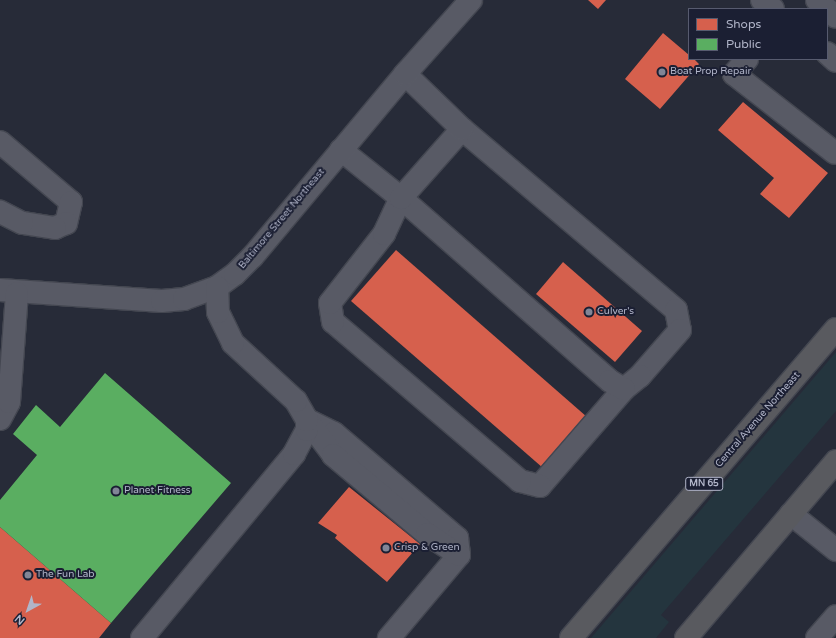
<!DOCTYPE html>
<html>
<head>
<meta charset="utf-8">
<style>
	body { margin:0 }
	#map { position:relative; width:836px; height:638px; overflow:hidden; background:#272b38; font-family:"Varela Round",sans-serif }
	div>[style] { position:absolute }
	.green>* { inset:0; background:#24353e }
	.shops>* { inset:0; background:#d6604d }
	.public>* { inset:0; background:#5aae61 }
	.roads { filter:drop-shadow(1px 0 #444751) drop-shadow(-1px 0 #444751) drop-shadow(0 1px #444751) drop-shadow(0 -1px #444751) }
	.minor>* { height:22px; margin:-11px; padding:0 11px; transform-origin:11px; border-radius:11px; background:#585a65 }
	.highway>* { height:22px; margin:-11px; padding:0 11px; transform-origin:11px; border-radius:11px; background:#595a5f }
	.dots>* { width:11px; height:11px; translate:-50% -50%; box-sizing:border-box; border:2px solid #1b1f33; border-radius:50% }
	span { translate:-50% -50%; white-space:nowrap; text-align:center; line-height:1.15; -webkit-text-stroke:4px #1b1f33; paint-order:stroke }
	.shield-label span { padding:1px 3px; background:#1b1f33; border:1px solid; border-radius:3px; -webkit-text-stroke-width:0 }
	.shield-label { font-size:9px; color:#b1b5c9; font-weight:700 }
	.poi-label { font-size:10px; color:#b1b5c9 }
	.left { translate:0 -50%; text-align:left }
	.street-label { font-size:10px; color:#b1b5c9 }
	.legend { position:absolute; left:688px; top:8px; width:140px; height:52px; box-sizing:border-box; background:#1b1f33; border:1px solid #575b6f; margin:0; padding:5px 7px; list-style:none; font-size:12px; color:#b1b5c9 }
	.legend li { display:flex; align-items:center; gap:8px; height:20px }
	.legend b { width:20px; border:1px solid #575b6f }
	.north { position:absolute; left:8px; top:590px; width:40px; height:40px; -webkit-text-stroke:3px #1b1f33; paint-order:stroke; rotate:220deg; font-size:11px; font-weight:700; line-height:16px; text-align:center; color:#b1b5c9 }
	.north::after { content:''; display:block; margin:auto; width:14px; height:18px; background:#b1b5c9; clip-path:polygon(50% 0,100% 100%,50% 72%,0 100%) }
</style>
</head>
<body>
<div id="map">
	<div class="green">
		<div style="clip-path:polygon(836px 352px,836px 411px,661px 615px,669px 622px,656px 638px,591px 638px)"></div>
	</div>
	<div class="shops">
		<div style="clip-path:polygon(588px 0,606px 0,598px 9px)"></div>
		<div style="clip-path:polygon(663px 33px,689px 55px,689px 59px,694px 59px,699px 64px,660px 109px,625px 79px)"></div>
		<div style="clip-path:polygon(743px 102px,828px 173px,789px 218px,760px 194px,774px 178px,718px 130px)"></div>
		<div style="clip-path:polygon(396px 250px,587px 417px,543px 468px,351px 301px)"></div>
		<div style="clip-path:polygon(563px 262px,642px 331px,615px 362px,536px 294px)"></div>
		<div style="clip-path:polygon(349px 487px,420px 544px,387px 582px,335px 538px,337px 535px,318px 523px)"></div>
		<div style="clip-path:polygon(0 527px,111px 623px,99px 638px,0 638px)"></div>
	</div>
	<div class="public">
		<div style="clip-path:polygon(105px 373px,231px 483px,111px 623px,0 527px,0 500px,37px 455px,13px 434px,36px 405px,60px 427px)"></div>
	</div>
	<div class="roads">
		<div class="minor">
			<div style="left:762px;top:0;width:14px;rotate:39deg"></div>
			<div style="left:817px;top:0;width:25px;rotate:42deg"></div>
			<div style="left:827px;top:53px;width:12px;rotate:42deg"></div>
			<div style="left:747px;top:59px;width:20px;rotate:131deg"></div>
			<div style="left:734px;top:74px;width:128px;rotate:38deg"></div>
			<div style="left:462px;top:129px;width:280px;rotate:40.2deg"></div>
			<div style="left:676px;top:310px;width:20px;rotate:79deg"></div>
			<div style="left:680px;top:330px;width:61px;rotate:131deg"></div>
			<div style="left:640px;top:376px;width:21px;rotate:141deg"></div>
			<div style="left:624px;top:389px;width:128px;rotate:130.9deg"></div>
			<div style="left:540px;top:486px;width:21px;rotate:-166deg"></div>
			<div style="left:520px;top:481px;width:245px;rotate:-139.6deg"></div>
			<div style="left:333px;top:322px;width:19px;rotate:-99deg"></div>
			<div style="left:330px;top:303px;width:88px;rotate:-52deg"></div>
			<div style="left:384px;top:234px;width:40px;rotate:-65deg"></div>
			<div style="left:401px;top:198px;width:278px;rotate:41.2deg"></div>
			<div style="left:610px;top:381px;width:16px;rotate:30deg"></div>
			<div style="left:0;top:142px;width:93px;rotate:40.2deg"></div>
			<div style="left:71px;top:202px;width:22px;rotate:103deg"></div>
			<div style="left:66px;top:223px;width:12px;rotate:156deg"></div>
			<div style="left:55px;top:228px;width:33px;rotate:-171deg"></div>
			<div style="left:22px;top:223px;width:25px;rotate:-153deg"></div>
			<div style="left:341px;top:150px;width:77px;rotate:38.7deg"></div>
			<div style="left:401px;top:198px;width:92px;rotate:-48.5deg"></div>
			<div style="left:462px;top:129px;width:79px;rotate:-136deg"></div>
			<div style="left:0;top:290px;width:162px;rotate:3.9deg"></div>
			<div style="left:162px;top:301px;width:22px;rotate:-5deg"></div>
			<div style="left:184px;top:299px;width:35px;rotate:-20deg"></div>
			<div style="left:217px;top:287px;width:22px;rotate:-36deg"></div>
			<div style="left:235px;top:274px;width:25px;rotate:-45deg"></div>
			<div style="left:253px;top:256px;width:237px;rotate:-50.1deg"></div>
			<div style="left:405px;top:74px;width:99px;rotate:-48.3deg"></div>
			<div style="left:0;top:419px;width:19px;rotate:-62deg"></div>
			<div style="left:9px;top:402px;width:109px;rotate:-85.8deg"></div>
			<div style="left:307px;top:420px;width:30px;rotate:26deg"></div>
			<div style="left:334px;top:433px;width:162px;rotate:40.5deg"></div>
			<div style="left:457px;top:538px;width:17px;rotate:83deg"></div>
			<div style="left:459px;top:555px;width:109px;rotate:130.1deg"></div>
			<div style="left:310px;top:424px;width:39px;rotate:53deg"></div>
			<div style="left:333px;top:455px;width:123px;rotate:40deg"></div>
			<div style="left:427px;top:534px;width:38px;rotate:33deg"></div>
			<div style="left:791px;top:514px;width:58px;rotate:38.7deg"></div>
			<div style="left:142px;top:638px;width:239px;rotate:-50.4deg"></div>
			<div style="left:294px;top:454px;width:27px;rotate:-62deg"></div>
			<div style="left:307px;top:430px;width:10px;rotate:-90deg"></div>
			<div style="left:307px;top:420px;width:22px;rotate:-120deg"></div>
			<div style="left:296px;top:401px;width:86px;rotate:-137.4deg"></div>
			<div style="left:233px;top:343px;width:34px;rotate:-116deg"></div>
			<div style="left:218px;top:312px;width:25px;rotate:-92deg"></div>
			<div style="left:817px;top:638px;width:29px;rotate:-49deg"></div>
		</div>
		<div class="highway">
			<div style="left:571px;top:638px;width:407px;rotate:-49.4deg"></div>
			<div style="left:686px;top:638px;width:232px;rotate:-49.7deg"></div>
		</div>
	</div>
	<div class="dots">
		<div style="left:662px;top:72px;background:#818596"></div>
		<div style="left:589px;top:312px;background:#818596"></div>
		<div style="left:116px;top:491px;background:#818596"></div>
		<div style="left:386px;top:548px;background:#818596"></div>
		<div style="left:28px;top:575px;background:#818596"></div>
	</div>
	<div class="shield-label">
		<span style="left:704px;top:484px">MN 65</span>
	</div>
	<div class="poi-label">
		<span class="left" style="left:670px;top:72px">Boat Prop Repair</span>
		<span class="left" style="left:597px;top:312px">Culver's</span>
		<span class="left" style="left:124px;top:491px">Planet Fitness</span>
		<span class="left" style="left:394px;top:548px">Crisp &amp; Green</span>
		<span class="left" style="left:36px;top:575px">The Fun Lab</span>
	</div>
	<div class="street-label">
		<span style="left:282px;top:219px;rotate:-50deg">Baltimore Street Northeast</span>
		<span style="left:758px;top:420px;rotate:-49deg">Central Avenue Northeast</span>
	</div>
	<ul class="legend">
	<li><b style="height:11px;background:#d6604d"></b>Shops</li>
	<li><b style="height:11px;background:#5aae61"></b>Public</li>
	</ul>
	<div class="north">N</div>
</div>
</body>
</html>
